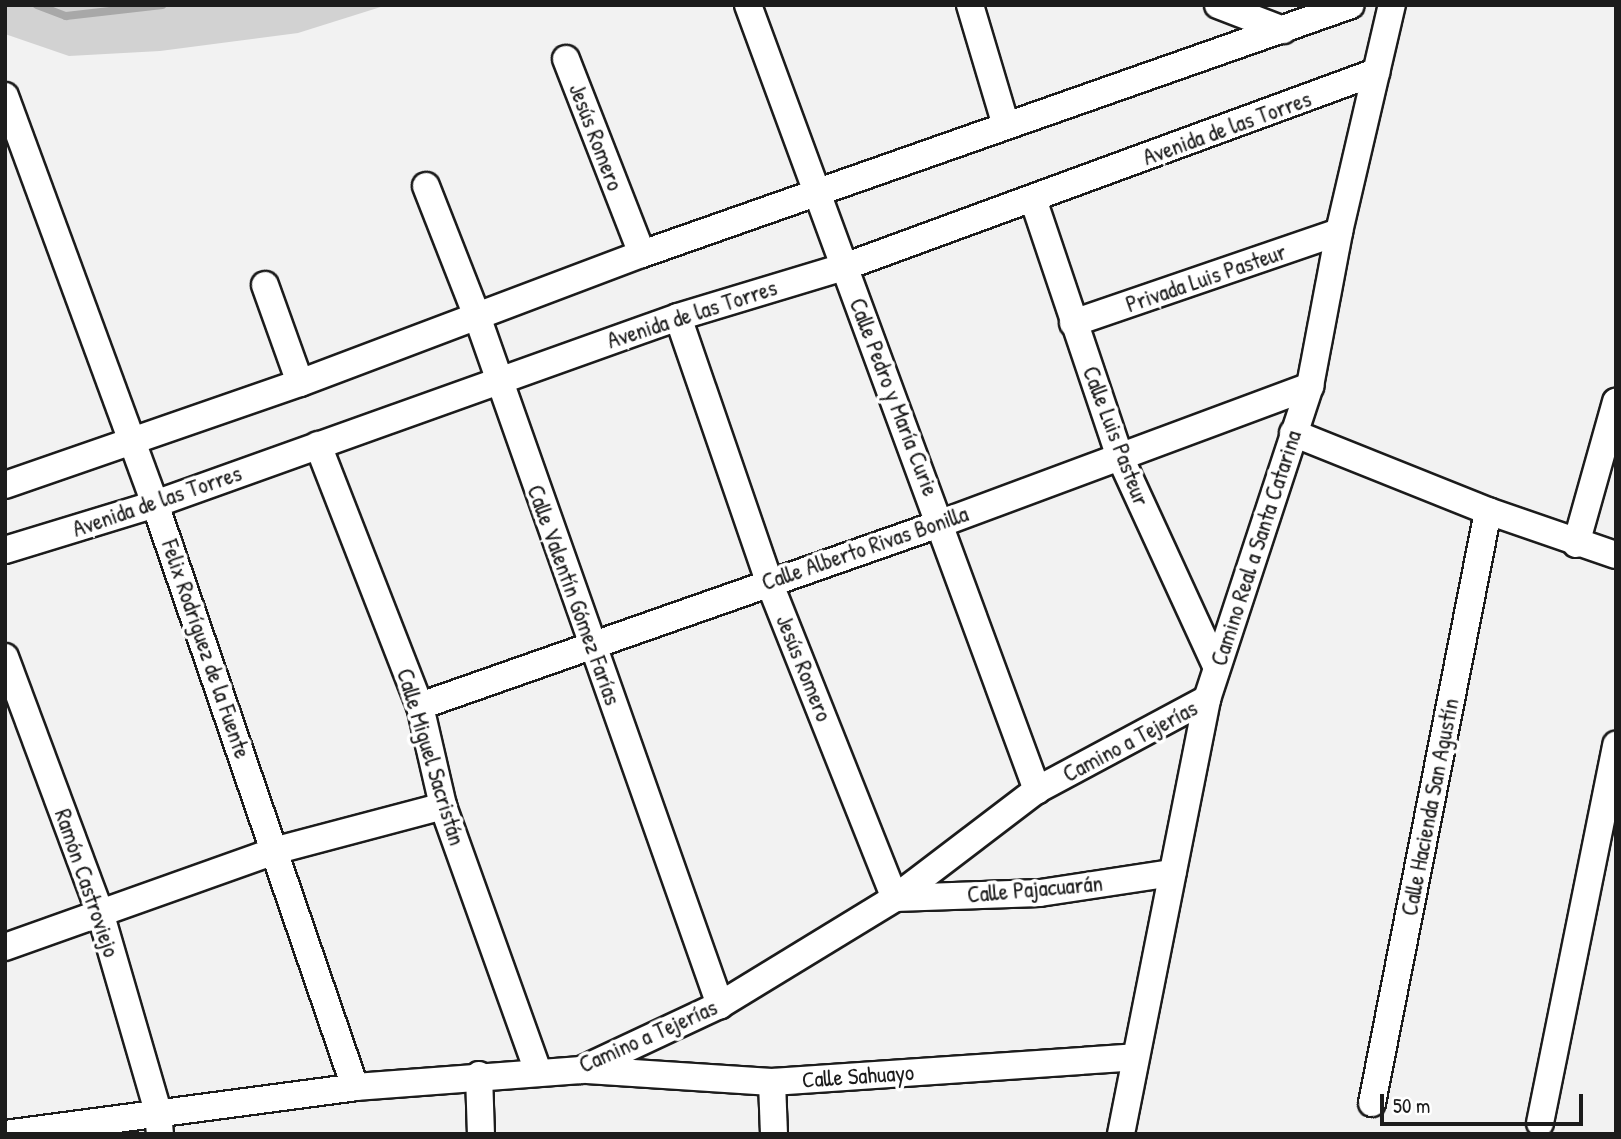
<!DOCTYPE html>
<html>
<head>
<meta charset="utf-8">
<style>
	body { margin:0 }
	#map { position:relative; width:1621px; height:1139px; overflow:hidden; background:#f2f2f2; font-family:"Patrick Hand",sans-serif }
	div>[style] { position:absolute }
	.green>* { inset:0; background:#d2d2d2 }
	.stream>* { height:8px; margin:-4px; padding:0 4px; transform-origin:4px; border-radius:4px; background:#a8a8a8 }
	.roads { filter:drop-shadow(2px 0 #1c1c1c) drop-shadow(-2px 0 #1c1c1c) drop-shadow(0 2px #1c1c1c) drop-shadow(0 -2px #1c1c1c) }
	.minor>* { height:26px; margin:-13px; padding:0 13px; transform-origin:13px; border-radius:13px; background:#fff }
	span { translate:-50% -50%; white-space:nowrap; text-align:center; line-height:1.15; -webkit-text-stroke:7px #fff; paint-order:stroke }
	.street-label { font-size:23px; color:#1c1c1c }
	.frame { position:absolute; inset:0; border:7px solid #1c1c1c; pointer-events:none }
	.scale { position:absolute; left:1380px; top:1094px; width:203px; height:32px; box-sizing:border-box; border:4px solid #1c1c1c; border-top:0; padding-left:9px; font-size:21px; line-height:24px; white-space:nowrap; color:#1c1c1c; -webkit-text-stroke:5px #fff; paint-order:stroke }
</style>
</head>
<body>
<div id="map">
	<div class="green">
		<div style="clip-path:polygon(5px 5px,387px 5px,298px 33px,160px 51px,69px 56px,5px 34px)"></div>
	</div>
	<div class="stream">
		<div style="left:37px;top:5px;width:31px;rotate:21deg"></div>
		<div style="left:66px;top:16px;width:97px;rotate:-6.5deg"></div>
	</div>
	<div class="roads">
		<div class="minor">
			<div style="left:748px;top:5px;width:837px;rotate:69.79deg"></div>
			<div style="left:970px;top:5px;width:126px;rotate:73.4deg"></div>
			<div style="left:1218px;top:5px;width:70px;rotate:21deg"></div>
			<div style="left:566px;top:59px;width:209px;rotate:68.7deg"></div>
			<div style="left:5px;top:96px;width:435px;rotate:69.8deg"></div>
			<div style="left:155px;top:504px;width:616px;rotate:71.07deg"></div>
			<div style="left:426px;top:186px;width:140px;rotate:68.6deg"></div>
			<div style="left:477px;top:316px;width:731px;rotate:70.57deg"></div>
			<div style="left:1033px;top:199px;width:270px;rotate:71.4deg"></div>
			<div style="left:1119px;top:455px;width:232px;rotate:65.3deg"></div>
			<div style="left:265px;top:285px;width:104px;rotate:70.3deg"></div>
			<div style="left:678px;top:317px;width:280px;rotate:71deg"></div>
			<div style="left:769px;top:582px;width:340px;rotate:68.3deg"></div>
			<div style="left:895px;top:898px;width:145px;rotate:-2deg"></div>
			<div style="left:1040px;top:893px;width:134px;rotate:-8.6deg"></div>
			<div style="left:1073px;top:323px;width:281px;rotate:-18.9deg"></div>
			<div style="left:1293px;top:433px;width:210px;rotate:21.8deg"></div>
			<div style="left:1488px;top:511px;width:135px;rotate:19deg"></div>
			<div style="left:318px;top:445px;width:280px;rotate:68.7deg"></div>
			<div style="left:420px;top:706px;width:103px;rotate:77deg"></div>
			<div style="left:443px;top:806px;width:282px;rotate:70.3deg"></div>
			<div style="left:5px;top:485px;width:312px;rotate:-19.1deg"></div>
			<div style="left:300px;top:383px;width:366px;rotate:-20.7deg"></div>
			<div style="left:642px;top:254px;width:751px;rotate:-19.35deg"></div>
			<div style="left:1576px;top:544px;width:148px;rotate:-74.3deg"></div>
			<div style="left:5px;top:550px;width:157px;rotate:-17deg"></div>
			<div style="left:155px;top:504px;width:555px;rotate:-19.67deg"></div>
			<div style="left:678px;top:317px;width:173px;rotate:-16.8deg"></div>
			<div style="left:844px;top:267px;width:567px;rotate:-20.13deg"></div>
			<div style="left:5px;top:657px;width:272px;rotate:69.6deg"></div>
			<div style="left:100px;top:912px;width:208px;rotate:73.8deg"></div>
			<div style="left:158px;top:1112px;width:22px;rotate:85deg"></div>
			<div style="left:420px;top:706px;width:553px;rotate:-19.32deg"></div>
			<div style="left:942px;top:523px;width:393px;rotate:-20.4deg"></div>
			<div style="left:5px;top:947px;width:289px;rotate:-19.6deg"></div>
			<div style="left:277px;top:850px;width:172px;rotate:-14.8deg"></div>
			<div style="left:587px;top:1070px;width:185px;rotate:3.7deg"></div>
			<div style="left:772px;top:1082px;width:364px;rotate:-3.9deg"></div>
			<div style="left:479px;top:1075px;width:59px;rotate:88.1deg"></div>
			<div style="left:772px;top:1082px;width:52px;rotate:87.8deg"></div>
			<div style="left:1372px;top:1103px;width:603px;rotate:-78.91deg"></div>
			<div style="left:1540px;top:1123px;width:386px;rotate:-78.6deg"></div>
			<div style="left:5px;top:1134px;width:353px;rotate:-7.6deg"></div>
			<div style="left:355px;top:1087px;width:227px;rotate:-4.3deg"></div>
			<div style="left:581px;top:1070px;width:153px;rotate:-25.1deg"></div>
			<div style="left:720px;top:1005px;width:205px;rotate:-31.4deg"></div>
			<div style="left:895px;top:898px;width:178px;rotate:-37.3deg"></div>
			<div style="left:1037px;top:790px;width:193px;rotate:-28.2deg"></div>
			<div style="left:1121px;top:1134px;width:443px;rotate:-78.8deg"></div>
			<div style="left:1207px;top:699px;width:330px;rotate:-71.8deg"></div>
			<div style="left:1310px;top:386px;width:157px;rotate:-79.3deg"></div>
			<div style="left:1339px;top:232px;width:233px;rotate:-76.9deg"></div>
		</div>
	</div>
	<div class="street-label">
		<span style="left:1227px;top:128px;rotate:-20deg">Avenida de las Torres</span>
		<span style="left:596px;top:137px;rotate:69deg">Jesús Romero</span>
		<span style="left:1206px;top:278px;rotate:-19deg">Privada Luis Pasteur</span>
		<span style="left:692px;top:314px;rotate:-18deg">Avenida de las Torres</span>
		<span style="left:894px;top:397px;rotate:69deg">Calle Pedro y María Curie</span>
		<span style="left:1116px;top:436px;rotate:69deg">Calle Luis Pasteur</span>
		<span style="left:157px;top:501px;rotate:-19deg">Avenida de las Torres</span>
		<span style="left:865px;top:548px;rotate:-19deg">Calle Alberto Rivas Bonilla</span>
		<span style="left:1256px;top:548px;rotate:-72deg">Camino Real a Santa Catarina</span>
		<span style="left:574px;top:595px;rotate:70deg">Calle Valentín Gómez Farías</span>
		<span style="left:206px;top:649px;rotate:71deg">Felix Rodríguez de la Fuente</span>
		<span style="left:804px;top:668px;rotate:68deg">Jesús Romero</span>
		<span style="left:1130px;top:741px;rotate:-28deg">Camino a Tejerías</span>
		<span style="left:431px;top:757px;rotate:73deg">Calle Miguel Sacristán</span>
		<span style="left:1430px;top:807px;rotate:-79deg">Calle Hacienda San Agustín</span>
		<span style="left:87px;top:883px;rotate:71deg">Ramón Castroviejo</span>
		<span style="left:1035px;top:889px;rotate:-5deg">Calle Pajacuarán</span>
		<span style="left:648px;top:1036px;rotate:-24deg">Camino a Tejerías</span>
		<span style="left:858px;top:1076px;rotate:-4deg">Calle Sahuayo</span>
	</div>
	<div class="frame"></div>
	<div class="scale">50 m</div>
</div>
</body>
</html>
